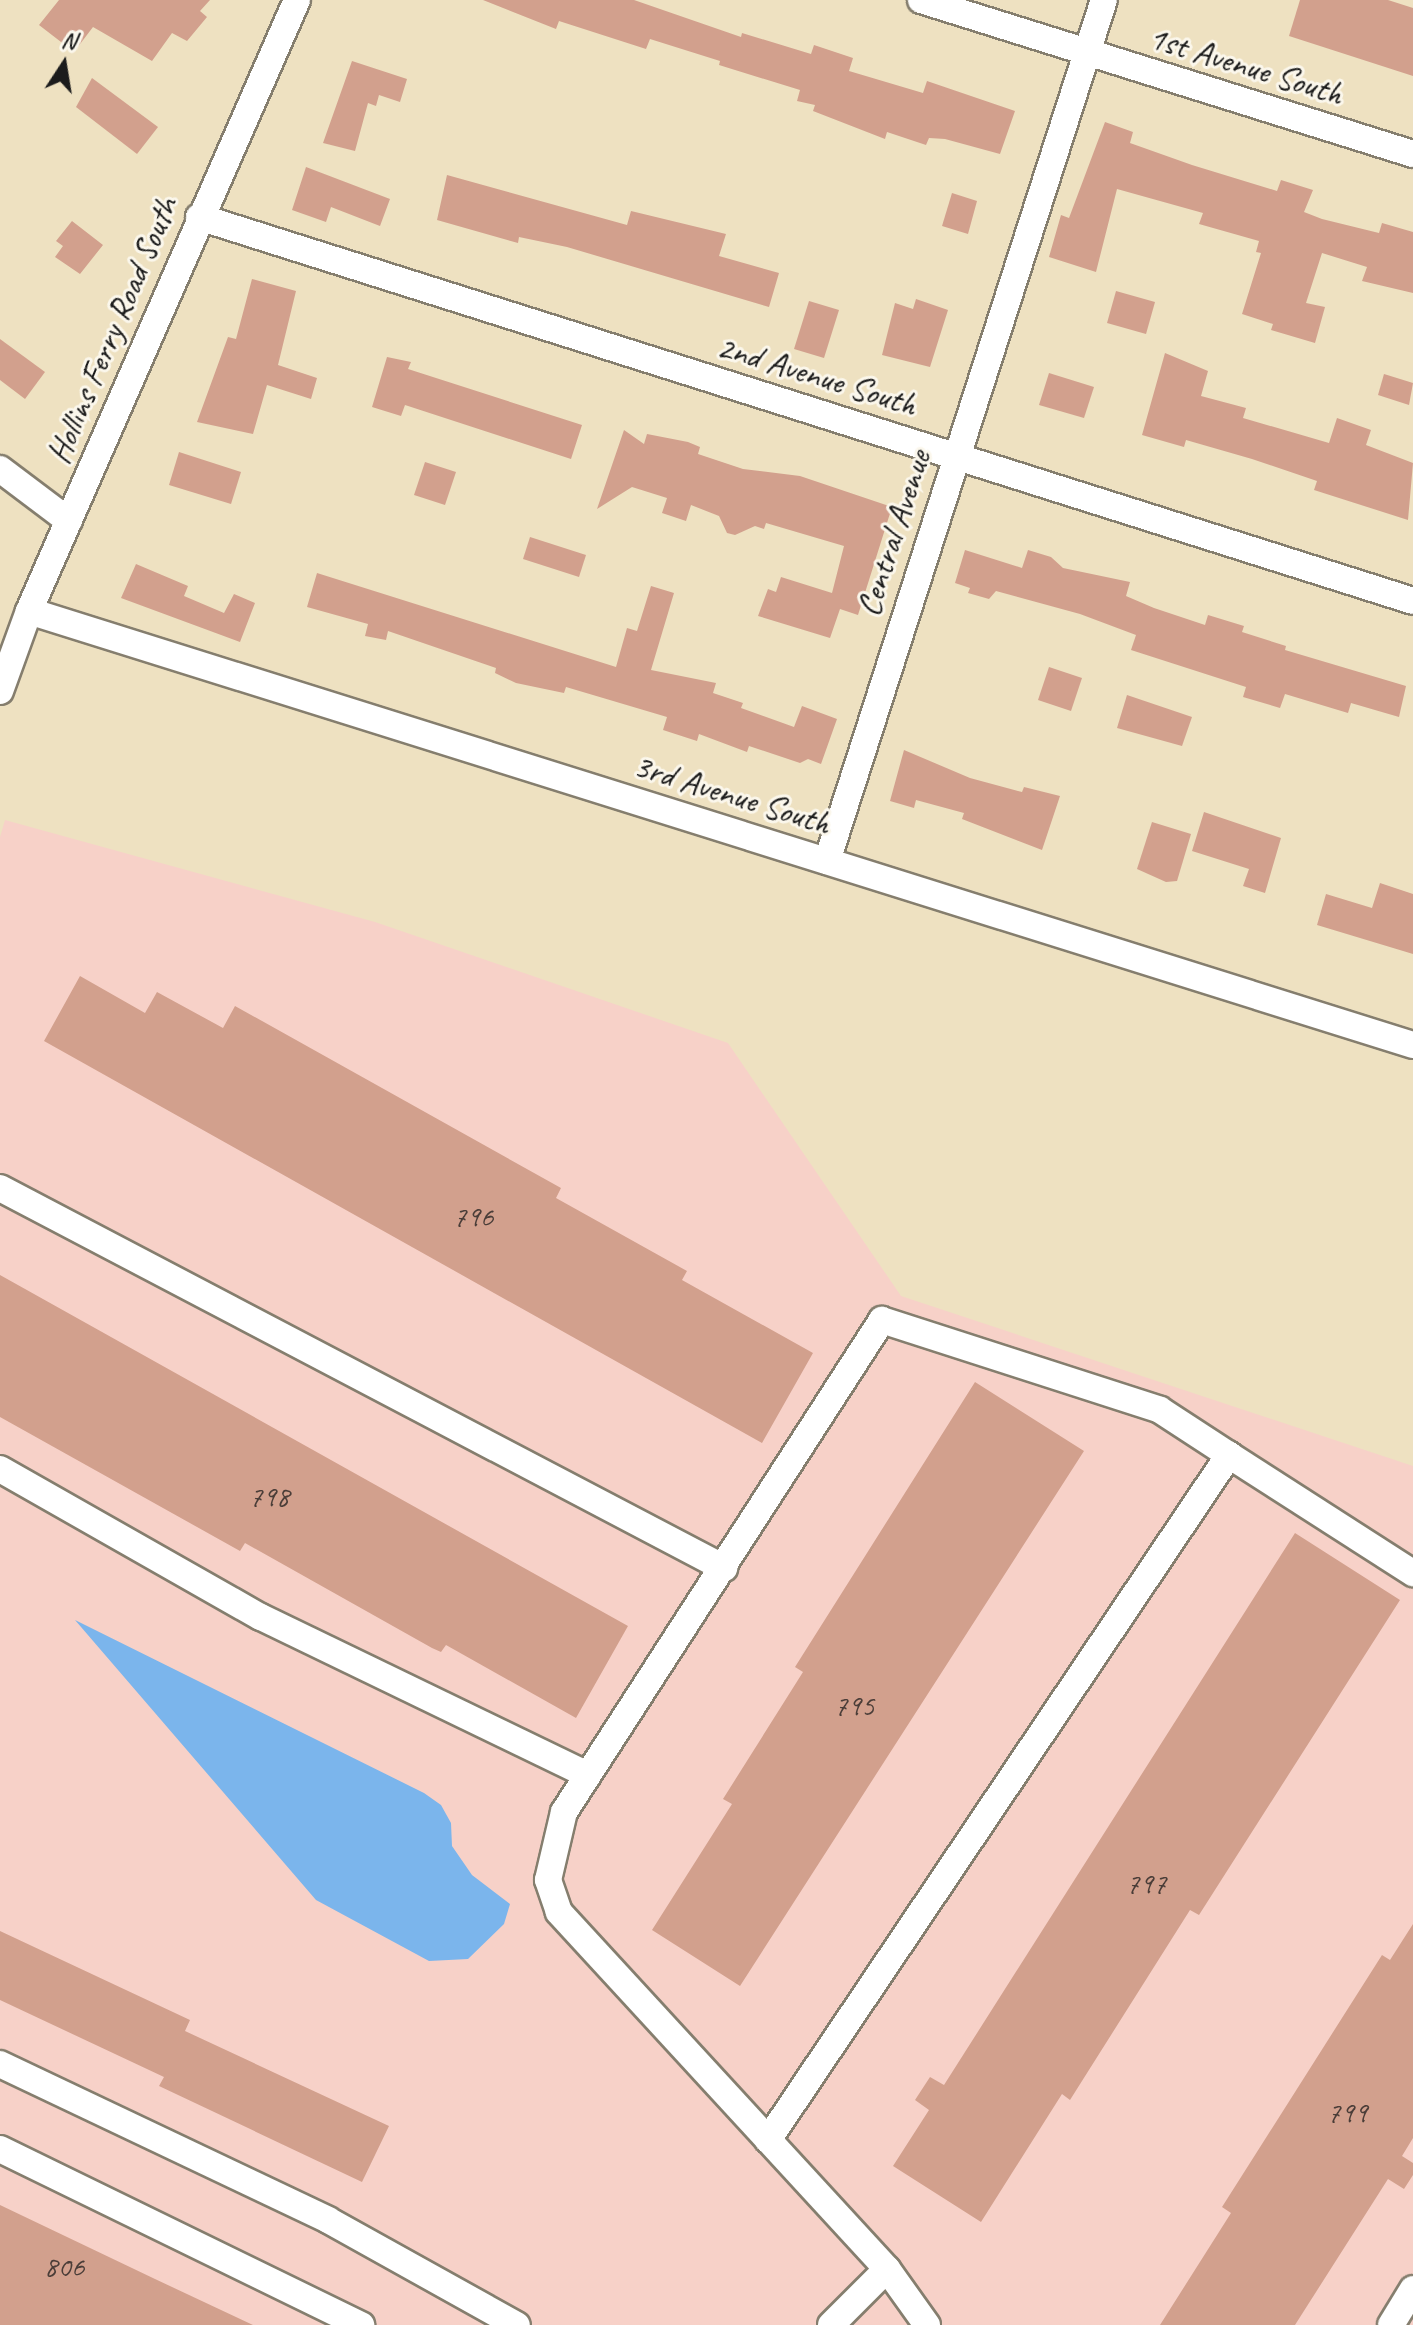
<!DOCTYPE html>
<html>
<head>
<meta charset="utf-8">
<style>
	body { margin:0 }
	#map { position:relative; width:1413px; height:2325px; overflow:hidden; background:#eee1c1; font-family:Caveat,sans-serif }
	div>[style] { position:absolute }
	.built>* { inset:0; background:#f7d1c8 }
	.water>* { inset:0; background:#7bb5ec }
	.building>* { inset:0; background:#d2a08d }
	.roads { filter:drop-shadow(2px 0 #857e6e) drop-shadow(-2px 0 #857e6e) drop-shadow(0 2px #857e6e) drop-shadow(0 -2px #857e6e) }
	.minor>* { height:26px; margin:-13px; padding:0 13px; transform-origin:13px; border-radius:13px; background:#fff }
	span { translate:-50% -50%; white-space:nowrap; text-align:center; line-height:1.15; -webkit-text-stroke:6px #fbf7ec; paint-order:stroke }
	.number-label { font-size:30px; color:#4a3d38 }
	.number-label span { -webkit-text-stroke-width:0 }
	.street-label { font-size:34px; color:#1c1c1c }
	.north { position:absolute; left:24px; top:24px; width:80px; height:80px; -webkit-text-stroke:6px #fbf7ec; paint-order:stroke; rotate:12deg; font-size:22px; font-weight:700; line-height:32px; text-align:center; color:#1c1c1c }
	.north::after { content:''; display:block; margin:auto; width:28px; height:36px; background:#1c1c1c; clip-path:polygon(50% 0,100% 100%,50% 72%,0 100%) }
</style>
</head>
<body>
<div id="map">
	<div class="built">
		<div style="clip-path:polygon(5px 820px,375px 922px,728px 1043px,901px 1296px,1413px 1466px,1413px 2325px,0 2325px,0 837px)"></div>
	</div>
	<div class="water">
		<div style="clip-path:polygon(75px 1620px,424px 1793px,441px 1805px,451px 1823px,452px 1846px,472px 1875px,510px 1904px,504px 1924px,468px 1959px,429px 1961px,316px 1900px)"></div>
	</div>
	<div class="building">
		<div style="clip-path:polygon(59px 0,210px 0,200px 11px,207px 17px,187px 41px,172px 33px,152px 61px,93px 27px,74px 52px,39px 25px)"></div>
		<div style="clip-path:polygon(483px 0,634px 0,741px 37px,742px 33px,811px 54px,814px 45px,853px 58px,849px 71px,923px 93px,927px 81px,1015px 111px,1000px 154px,945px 139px,929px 138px,926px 145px,887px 132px,885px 139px,813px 111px,815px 105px,797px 101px,800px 90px,719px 65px,720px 61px,650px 39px,646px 49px,559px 21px,556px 29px)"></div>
		<div style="clip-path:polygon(1300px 0,1388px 0,1413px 8px,1413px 76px,1289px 36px)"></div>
		<div style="clip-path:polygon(352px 61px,407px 79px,400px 102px,379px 95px,376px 106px,368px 103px,355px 151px,323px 143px)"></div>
		<div style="clip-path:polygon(92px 78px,158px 127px,137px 154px,76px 107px)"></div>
		<div style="clip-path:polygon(1105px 122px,1133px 132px,1130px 143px,1192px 165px,1277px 191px,1281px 180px,1313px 190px,1304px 212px,1322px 219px,1379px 233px,1382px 223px,1413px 232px,1413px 293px,1362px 281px,1367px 267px,1322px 253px,1306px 303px,1325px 307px,1315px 343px,1271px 330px,1273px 324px,1242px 314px,1261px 253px,1256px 252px,1259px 241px,1199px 224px,1203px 213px,1117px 189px,1096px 272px,1049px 257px,1061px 215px,1069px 218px)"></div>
		<div style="clip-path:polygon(306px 167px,390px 199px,380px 226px,331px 207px,326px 222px,292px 210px)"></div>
		<div style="clip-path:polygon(447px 175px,627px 225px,631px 211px,726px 234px,719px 256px,779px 273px,769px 307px,567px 247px,519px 237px,518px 243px,437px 220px)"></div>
		<div style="clip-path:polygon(952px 193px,977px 201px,968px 234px,942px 226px)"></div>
		<div style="clip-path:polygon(72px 221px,103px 245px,80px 274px,55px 257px,63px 246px,56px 241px)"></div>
		<div style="clip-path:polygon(252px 279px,296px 291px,278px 365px,317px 378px,311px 399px,267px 385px,253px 434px,197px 422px,228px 337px,236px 339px)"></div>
		<div style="clip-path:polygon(1116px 291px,1155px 302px,1146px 334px,1107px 323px)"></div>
		<div style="clip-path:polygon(916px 299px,948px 310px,930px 367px,882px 355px,895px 303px,913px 309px)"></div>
		<div style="clip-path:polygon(809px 301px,839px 310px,824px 358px,794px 349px)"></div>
		<div style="clip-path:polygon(0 339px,45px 372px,25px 399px,0 380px)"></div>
		<div style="clip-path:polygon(1165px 353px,1208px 371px,1201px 396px,1246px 408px,1243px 418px,1329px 443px,1337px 418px,1371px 430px,1366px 445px,1413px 463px,1408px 520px,1314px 490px,1317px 481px,1252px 459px,1186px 440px,1184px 447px,1142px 435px)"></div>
		<div style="clip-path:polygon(387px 357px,411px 362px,408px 369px,582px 425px,571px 459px,405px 405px,401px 416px,372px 407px)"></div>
		<div style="clip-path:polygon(1049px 373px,1094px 387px,1084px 418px,1039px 405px)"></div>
		<div style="clip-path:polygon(1384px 374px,1413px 383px,1409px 405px,1378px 395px)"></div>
		<div style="clip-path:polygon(624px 430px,644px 444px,647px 434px,688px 442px,700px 447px,698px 454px,743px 469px,800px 476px,892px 507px,858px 615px,840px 609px,830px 638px,758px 616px,768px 589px,776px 592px,781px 577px,832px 593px,844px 546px,766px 523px,764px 529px,755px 526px,735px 535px,727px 533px,719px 516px,691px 505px,686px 521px,662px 513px,667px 498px,632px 487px,597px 509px)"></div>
		<div style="clip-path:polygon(179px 452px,241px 472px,231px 504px,169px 485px)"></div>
		<div style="clip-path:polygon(425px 462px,456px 472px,445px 505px,414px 495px)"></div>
		<div style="clip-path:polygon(530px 537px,586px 555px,579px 577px,523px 559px)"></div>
		<div style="clip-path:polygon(965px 550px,1022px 568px,1028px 550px,1051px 557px,1063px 568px,1130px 582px,1126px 596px,1154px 608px,1205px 625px,1208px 615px,1244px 626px,1242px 632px,1286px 646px,1285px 650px,1406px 686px,1399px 717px,1351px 703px,1348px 713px,1285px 694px,1280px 708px,1243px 697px,1246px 687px,1131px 650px,1136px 635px,1080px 614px,996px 591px,989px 599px,968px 593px,970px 588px,955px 583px)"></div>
		<div style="clip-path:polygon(136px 564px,188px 586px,184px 596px,224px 613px,234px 594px,255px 603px,240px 642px,121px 598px)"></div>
		<div style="clip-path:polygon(317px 573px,616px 667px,627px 628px,637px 631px,651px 586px,674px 593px,651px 670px,716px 683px,713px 693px,743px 703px,741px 708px,794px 727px,802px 706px,837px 719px,821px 764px,808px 759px,800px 763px,749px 746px,747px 752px,699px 734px,697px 741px,663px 730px,667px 717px,566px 687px,564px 693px,516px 683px,495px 673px,496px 668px,388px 631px,386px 640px,365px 636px,368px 624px,307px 607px)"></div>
		<div style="clip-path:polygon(1049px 667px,1082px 678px,1071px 711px,1038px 700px)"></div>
		<div style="clip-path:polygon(1127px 695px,1192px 717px,1182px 746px,1117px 728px)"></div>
		<div style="clip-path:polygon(904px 750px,970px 778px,1022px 792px,1024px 787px,1060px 796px,1042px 850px,962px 819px,964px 813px,916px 800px,914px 808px,890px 801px)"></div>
		<div style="clip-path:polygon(1204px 812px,1281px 838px,1265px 893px,1243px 886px,1249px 869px,1192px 851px)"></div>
		<div style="clip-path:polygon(1152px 822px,1191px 834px,1177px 881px,1166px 882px,1137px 869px)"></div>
		<div style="clip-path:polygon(1380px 883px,1413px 894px,1413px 954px,1317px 925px,1326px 894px,1372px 908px)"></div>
		<div style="clip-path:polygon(80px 976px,145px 1013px,157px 992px,223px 1028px,235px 1006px,561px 1188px,556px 1198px,687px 1271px,682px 1280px,813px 1353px,762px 1443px,44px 1041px)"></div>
		<div style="clip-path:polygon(0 1275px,628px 1626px,576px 1718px,446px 1645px,441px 1652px,432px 1648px,245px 1543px,240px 1551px,0 1417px)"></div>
		<div style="clip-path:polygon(975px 1382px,1084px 1451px,740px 1986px,652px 1930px,732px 1804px,723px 1799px,803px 1672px,795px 1667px)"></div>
		<div style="clip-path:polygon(1295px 1533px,1400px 1600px,1199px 1915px,1190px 1910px,1070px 2100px,1062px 2094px,981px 2222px,893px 2166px,929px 2110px,915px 2100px,930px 2077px,944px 2085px)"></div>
		<div style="clip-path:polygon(1413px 1924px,1413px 2138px,1402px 2156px,1413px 2163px,1413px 2175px,1404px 2189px,1388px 2179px,1295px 2325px,1160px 2325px,1231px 2213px,1222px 2207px,1382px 1955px,1390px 1960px)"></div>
		<div style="clip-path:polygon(0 1931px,190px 2020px,185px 2031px,389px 2126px,362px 2182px,159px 2086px,164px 2077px,0 2000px)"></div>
		<div style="clip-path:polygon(0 2205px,155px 2279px,253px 2325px,0 2325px)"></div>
	</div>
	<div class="roads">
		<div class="minor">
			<div style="left:921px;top:0;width:516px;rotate:17.38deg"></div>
			<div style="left:199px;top:217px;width:1273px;rotate:17.55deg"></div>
			<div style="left:0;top:469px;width:86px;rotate:37deg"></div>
			<div style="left:29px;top:611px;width:1450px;rotate:17.41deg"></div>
			<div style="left:0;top:691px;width:85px;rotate:-70.1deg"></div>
			<div style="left:29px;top:611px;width:667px;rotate:-66.32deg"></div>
			<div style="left:827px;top:861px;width:904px;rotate:-72.17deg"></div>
			<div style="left:0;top:1188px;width:818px;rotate:27.69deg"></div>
			<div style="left:0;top:1469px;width:300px;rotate:29.6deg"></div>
			<div style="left:261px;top:1617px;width:363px;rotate:25.8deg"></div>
			<div style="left:0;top:2064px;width:363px;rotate:25.4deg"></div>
			<div style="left:328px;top:2220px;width:216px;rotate:29.1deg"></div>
			<div style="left:768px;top:2140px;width:826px;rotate:-56.06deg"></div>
			<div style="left:1229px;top:1455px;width:219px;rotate:32.7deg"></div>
			<div style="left:0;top:2149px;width:402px;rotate:26deg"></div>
			<div style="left:831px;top:2325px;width:79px;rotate:-45deg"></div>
			<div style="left:927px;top:2325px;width:69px;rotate:-125.5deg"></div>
			<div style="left:887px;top:2269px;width:485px;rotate:-132.6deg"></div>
			<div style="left:559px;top:1912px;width:34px;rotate:-109deg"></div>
			<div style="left:548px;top:1880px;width:70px;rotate:-76.8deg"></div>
			<div style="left:564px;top:1812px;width:586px;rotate:-57.12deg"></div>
			<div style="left:882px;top:1320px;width:292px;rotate:17.9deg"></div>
			<div style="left:1160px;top:1410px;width:82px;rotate:33.1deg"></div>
			<div style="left:1391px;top:2325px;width:42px;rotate:-58.6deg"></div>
		</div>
	</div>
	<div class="number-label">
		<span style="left:473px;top:1216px">796</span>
		<span style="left:269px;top:1496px">798</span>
		<span style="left:854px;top:1705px">795</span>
		<span style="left:1146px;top:1883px">797</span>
		<span style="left:1347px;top:2112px">799</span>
		<span style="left:64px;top:2266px">806</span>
	</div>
	<div class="street-label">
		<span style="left:1246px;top:65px;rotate:17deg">1st Avenue South</span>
		<span style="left:112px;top:330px;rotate:-67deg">Hollins Ferry Road South</span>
		<span style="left:817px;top:375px;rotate:17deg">2nd Avenue South</span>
		<span style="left:893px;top:533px;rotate:-72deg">Central Avenue</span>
		<span style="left:732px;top:794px;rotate:17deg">3rd Avenue South</span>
	</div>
	<div class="north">N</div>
</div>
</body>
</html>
